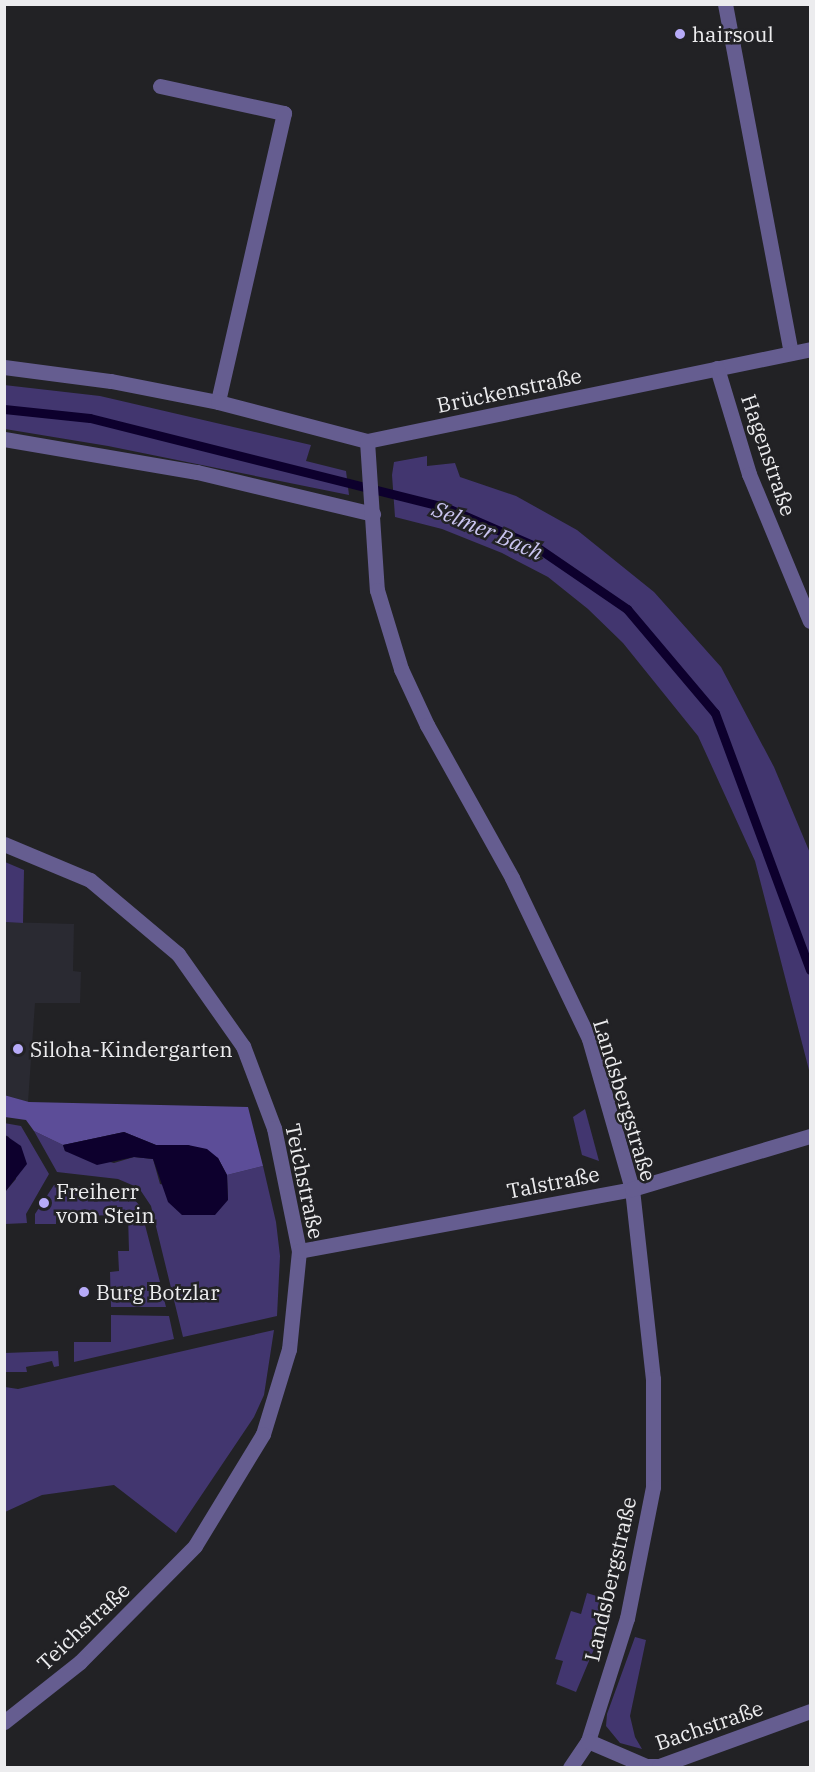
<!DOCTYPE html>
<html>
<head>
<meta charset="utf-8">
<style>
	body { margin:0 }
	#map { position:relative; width:815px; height:1772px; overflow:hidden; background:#222225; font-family:"IBM Plex Serif",serif }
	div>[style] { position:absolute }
	.built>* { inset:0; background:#2a2a32 }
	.green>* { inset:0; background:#42366f }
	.forest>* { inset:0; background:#5c4d98 }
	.water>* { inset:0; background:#0d002d }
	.stream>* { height:9px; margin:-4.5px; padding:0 4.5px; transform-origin:4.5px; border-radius:4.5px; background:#0d002d }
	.street>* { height:15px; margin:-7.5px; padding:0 7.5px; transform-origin:7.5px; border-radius:7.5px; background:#655d90 }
	.dots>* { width:16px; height:16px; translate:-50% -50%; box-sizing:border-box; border:3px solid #222225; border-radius:50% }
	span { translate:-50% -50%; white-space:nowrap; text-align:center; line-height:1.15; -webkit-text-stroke:5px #222225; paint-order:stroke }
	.poi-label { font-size:21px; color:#ececee }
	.left { translate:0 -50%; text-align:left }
	.street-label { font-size:21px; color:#ececee }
	.water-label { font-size:22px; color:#cac5f0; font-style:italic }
	.frame { position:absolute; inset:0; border:6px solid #ececee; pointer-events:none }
</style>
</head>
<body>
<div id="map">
	<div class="built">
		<div style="clip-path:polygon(4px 922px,74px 924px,73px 971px,81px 972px,80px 1003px,35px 1003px,28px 1102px,5px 1095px)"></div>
	</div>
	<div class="green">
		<div style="clip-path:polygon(4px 385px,100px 396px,311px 445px,306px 461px,346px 471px,349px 495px,108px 446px,5px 429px)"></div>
		<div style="clip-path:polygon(427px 456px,427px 466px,455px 463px,460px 477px,516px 496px,577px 530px,654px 592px,721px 667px,774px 767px,810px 853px,810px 1074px,755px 861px,698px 736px,623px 643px,588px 609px,548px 577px,502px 553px,442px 529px,395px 517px,392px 475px,394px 462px)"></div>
		<div style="clip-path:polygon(5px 862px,24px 870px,23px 923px,5px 922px)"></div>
		<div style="clip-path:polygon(585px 1109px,599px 1161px,582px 1155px,573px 1117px)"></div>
		<div style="clip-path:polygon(4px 1123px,21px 1126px,49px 1174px,26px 1214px,27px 1223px,5px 1224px,5px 1192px,16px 1179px,9px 1137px,5px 1135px)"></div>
		<div style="clip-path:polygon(34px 1131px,63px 1145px,65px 1151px,114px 1163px,134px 1157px,153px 1159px,160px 1184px,228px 1200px,227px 1175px,263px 1166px,276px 1222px,280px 1256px,277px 1316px,183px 1337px,151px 1206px,139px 1188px,118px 1179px,57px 1172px)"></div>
		<div style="clip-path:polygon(54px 1185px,85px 1187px,85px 1193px,110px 1196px,111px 1190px,132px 1197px,140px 1206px,160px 1282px,147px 1282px,147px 1291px,162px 1291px,166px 1307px,111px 1307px,110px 1272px,119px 1271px,118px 1251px,129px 1251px,128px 1215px,56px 1216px,56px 1224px,35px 1224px,35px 1214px)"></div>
		<div style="clip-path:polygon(111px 1315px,169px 1316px,174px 1339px,74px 1362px,74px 1342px,111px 1342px)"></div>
		<div style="clip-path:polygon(274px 1330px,264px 1395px,254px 1417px,176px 1533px,114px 1485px,42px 1495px,5px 1512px,5px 1387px,18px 1389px)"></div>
		<div style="clip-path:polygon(58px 1351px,59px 1366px,54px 1367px,52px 1361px,26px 1367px,27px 1372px,5px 1372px,5px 1353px)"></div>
		<div style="clip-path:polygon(587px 1593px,609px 1600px,594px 1649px,576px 1692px,556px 1684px,563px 1661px,555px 1659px,571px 1611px,581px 1614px)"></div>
		<div style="clip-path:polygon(635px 1637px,646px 1640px,630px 1716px,635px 1737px,642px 1749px,620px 1743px,606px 1726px,607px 1714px)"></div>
	</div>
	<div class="forest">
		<div style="clip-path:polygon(4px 1095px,29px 1102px,248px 1107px,263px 1166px,227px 1175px,218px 1158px,188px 1145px,156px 1145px,124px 1132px,63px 1145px,34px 1131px,26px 1120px,5px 1117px)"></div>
	</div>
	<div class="water">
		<div style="clip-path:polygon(124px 1132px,156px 1145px,188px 1145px,207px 1149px,218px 1158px,227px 1175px,228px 1200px,215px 1215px,182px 1215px,168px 1202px,153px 1159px,134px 1157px,97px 1165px,65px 1151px,63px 1145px)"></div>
		<div style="clip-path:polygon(5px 1135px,21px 1146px,27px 1164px,5px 1192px)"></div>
	</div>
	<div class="stream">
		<div style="left:4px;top:409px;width:86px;rotate:6deg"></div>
		<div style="left:90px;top:418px;width:368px;rotate:14.1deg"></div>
		<div style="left:447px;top:508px;width:96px;rotate:23.4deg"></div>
		<div style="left:535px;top:546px;width:112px;rotate:34.4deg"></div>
		<div style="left:627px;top:609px;width:136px;rotate:49.8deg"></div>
		<div style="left:715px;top:713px;width:274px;rotate:69.7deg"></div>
	</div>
	<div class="street">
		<div style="left:725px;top:4px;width:355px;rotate:79.3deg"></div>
		<div style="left:160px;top:86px;width:127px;rotate:12.3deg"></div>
		<div style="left:284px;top:113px;width:296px;rotate:102.9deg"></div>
		<div style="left:4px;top:367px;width:108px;rotate:7.5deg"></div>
		<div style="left:111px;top:381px;width:109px;rotate:11.1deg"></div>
		<div style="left:218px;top:402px;width:154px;rotate:14.7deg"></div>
		<div style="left:367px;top:441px;width:452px;rotate:-11.7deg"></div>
		<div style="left:717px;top:368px;width:111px;rotate:73.2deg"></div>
		<div style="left:749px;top:474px;width:159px;rotate:67.5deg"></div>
		<div style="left:4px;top:439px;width:196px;rotate:9.7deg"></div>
		<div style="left:197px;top:472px;width:181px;rotate:13.4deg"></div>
		<div style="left:367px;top:441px;width:149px;rotate:86.2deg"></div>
		<div style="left:377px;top:590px;width:83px;rotate:73.1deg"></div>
		<div style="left:401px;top:669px;width:62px;rotate:65.1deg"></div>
		<div style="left:427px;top:725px;width:175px;rotate:60.9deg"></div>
		<div style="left:512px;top:878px;width:178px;rotate:64.4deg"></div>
		<div style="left:589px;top:1039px;width:156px;rotate:74deg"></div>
		<div style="left:632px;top:1189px;width:191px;rotate:83.7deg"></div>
		<div style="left:653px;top:1379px;width:108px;rotate:90deg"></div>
		<div style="left:653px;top:1487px;width:134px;rotate:101.2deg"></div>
		<div style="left:627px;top:1618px;width:129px;rotate:107.6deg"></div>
		<div style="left:588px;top:1741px;width:32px;rotate:124deg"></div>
		<div style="left:4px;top:844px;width:93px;rotate:22.7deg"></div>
		<div style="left:90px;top:880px;width:115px;rotate:40.1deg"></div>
		<div style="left:178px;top:954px;width:113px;rotate:54.8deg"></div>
		<div style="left:243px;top:1046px;width:88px;rotate:69.3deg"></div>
		<div style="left:274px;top:1128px;width:126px;rotate:78.5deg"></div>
		<div style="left:299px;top:1251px;width:99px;rotate:95.8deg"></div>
		<div style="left:289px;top:1349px;width:89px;rotate:107deg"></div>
		<div style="left:263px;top:1434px;width:131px;rotate:121.3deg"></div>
		<div style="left:195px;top:1546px;width:163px;rotate:134.8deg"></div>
		<div style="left:80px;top:1662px;width:97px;rotate:141.7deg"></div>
		<div style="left:299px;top:1251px;width:339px;rotate:-10.5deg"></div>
		<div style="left:632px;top:1189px;width:186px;rotate:-16.6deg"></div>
		<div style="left:588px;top:1741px;width:63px;rotate:23.3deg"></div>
		<div style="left:646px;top:1766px;width:13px"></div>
		<div style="left:659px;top:1766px;width:161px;rotate:-20deg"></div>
	</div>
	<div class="dots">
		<div style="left:680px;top:34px;background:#b7abf8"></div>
		<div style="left:18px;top:1049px;background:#b7abf8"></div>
		<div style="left:44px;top:1203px;background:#b7abf8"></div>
		<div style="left:84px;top:1292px;background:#b7abf8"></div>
	</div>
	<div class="poi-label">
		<span class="left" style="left:692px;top:34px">hairsoul</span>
		<span class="left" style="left:30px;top:1049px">Siloha-Kindergarten</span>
		<span class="left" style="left:56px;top:1203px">Freiherr<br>vom Stein</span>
		<span class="left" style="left:96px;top:1292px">Burg Botzlar</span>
	</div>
	<div class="street-label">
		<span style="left:509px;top:390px;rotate:-12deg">Brückenstraße</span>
		<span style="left:769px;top:455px;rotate:71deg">Hagenstraße</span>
		<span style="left:625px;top:1100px;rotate:73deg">Landsbergstraße</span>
		<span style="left:305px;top:1181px;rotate:78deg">Teichstraße</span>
		<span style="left:553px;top:1182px;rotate:-11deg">Talstraße</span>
		<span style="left:610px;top:1579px;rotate:-77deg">Landsbergstraße</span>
		<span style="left:83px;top:1626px;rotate:-43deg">Teichstraße</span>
		<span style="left:709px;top:1725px;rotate:-19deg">Bachstraße</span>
	</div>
	<div class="water-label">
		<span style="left:488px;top:530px;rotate:23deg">Selmer Bach</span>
	</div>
	<div class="frame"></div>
</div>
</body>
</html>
